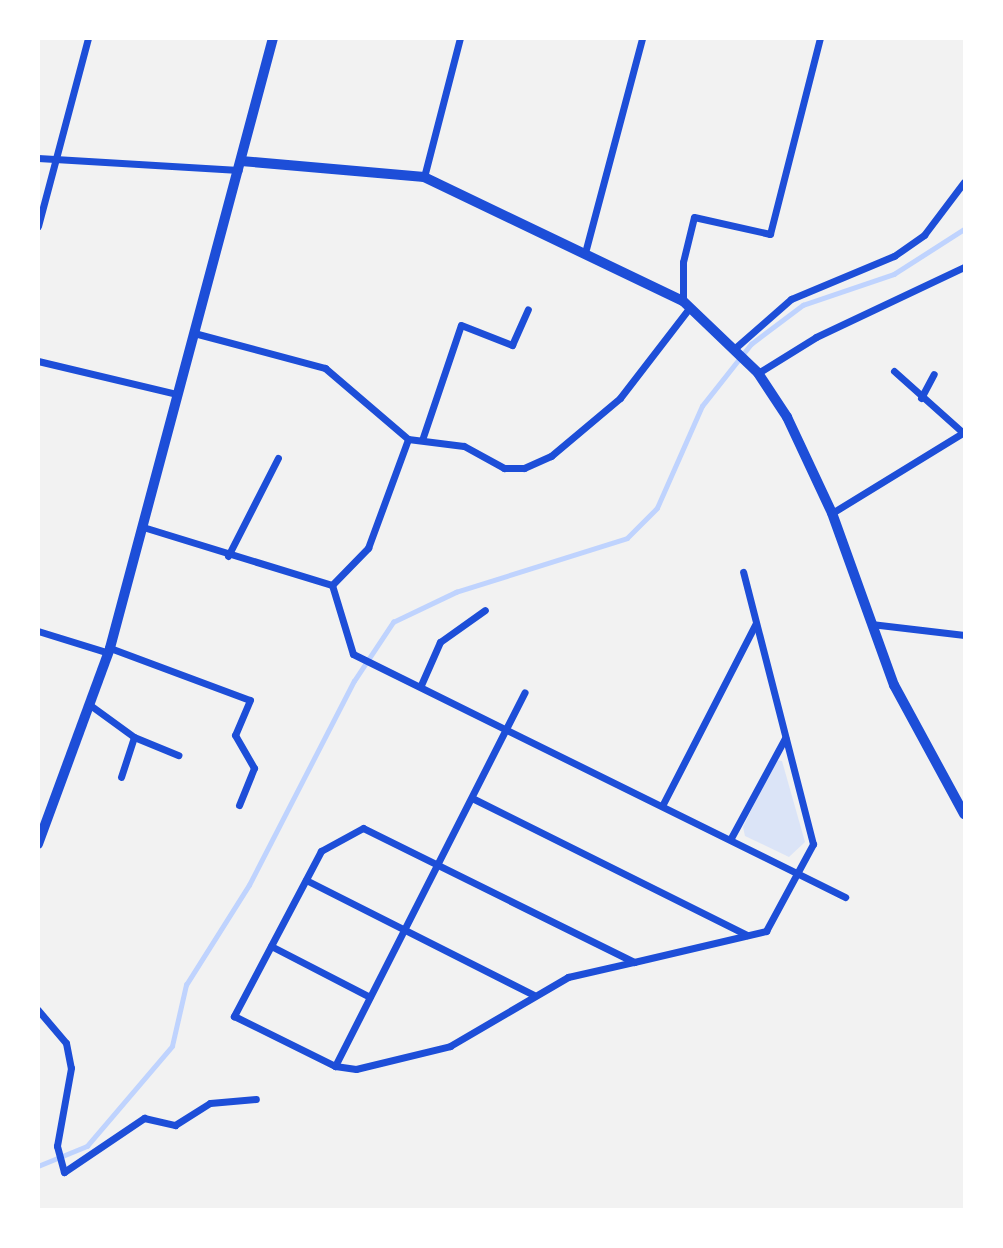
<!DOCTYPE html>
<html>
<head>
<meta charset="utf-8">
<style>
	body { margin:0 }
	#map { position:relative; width:1003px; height:1248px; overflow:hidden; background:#f2f2f2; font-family:"Archivo Narrow",sans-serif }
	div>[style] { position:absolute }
	.green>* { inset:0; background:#dbe4f7 }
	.stream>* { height:4.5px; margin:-2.25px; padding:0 2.25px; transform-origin:2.25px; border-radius:2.25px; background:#bfd3fe }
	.minor>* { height:7px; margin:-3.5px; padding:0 3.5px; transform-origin:3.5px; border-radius:3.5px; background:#1d4ed8 }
	.tertiary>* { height:10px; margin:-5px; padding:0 5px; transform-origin:5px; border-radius:5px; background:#1d4ed8 }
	span { translate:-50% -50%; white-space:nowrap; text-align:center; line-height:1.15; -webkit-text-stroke:7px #fff; paint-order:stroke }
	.frame { position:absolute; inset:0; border:40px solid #fff; pointer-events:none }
</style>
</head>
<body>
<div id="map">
	<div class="green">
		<div style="clip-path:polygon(776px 760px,782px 761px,805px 842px,789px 857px,745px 836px,743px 827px)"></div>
	</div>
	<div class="stream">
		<div style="left:38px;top:1166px;width:53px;rotate:-22.2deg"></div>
		<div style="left:87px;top:1146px;width:131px;rotate:-49.6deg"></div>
		<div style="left:172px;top:1046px;width:63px;rotate:-77.1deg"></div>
		<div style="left:186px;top:985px;width:118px;rotate:-57.8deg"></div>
		<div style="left:249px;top:885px;width:229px;rotate:-62.8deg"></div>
		<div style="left:354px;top:681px;width:71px;rotate:-56.5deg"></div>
		<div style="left:393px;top:622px;width:70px;rotate:-25.5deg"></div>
		<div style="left:456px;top:592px;width:179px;rotate:-17.5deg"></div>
		<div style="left:627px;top:538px;width:42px;rotate:-45deg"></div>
		<div style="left:657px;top:508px;width:111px;rotate:-66.2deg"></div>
		<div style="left:702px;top:406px;width:79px;rotate:-51.7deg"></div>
		<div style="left:751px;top:344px;width:65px;rotate:-36.9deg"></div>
		<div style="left:803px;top:305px;width:96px;rotate:-18.8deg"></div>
		<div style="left:894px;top:274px;width:83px;rotate:-32.7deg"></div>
	</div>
	<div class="minor">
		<div style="left:38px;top:158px;width:201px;rotate:3.4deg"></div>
		<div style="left:424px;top:177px;width:144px;rotate:-75.5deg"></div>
		<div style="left:38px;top:226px;width:195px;rotate:-75.1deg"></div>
		<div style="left:586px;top:249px;width:218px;rotate:-75.1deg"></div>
		<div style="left:683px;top:301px;width:39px;rotate:-90deg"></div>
		<div style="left:683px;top:262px;width:46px;rotate:-76.3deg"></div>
		<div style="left:694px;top:217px;width:78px;rotate:12.6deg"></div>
		<div style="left:770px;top:234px;width:202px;rotate:-75.7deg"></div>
		<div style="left:194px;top:333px;width:136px;rotate:15deg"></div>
		<div style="left:325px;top:368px;width:109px;rotate:40.5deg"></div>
		<div style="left:734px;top:349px;width:76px;rotate:-41.3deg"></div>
		<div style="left:791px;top:299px;width:112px;rotate:-22.7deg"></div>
		<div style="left:894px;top:256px;width:37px;rotate:-35deg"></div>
		<div style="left:924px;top:235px;width:66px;rotate:-53deg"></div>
		<div style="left:38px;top:361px;width:143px;rotate:13.4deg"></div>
		<div style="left:894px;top:371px;width:90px;rotate:41.8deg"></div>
		<div style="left:758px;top:373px;width:68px;rotate:-31.8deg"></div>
		<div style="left:816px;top:337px;width:164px;rotate:-25.3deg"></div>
		<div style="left:921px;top:398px;width:27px;rotate:-62deg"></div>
		<div style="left:422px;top:440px;width:121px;rotate:-71.3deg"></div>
		<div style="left:461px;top:325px;width:55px;rotate:21.4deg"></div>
		<div style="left:512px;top:345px;width:39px;rotate:-66deg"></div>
		<div style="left:832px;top:513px;width:155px;rotate:-31.5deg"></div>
		<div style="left:143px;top:527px;width:198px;rotate:17.1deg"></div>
		<div style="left:332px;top:585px;width:72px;rotate:73.1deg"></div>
		<div style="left:353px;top:654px;width:549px;rotate:26.28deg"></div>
		<div style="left:228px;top:556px;width:110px;rotate:-63deg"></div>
		<div style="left:332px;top:585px;width:52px;rotate:-45.8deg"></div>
		<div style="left:368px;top:548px;width:116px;rotate:-69.8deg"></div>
		<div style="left:408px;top:439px;width:56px;rotate:7.1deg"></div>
		<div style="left:464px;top:446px;width:46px;rotate:28.8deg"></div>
		<div style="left:504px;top:468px;width:20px"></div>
		<div style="left:524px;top:468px;width:30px;rotate:-24deg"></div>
		<div style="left:551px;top:456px;width:90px;rotate:-40deg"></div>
		<div style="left:620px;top:398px;width:115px;rotate:-52.4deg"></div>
		<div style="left:871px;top:624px;width:94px;rotate:6.7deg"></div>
		<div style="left:38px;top:631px;width:74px;rotate:17.2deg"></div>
		<div style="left:110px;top:648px;width:149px;rotate:20.4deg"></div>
		<div style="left:250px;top:700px;width:38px;rotate:113deg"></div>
		<div style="left:235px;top:735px;width:38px;rotate:60deg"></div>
		<div style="left:254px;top:768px;width:40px;rotate:112deg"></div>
		<div style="left:421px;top:685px;width:47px;rotate:-66.2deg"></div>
		<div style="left:440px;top:642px;width:55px;rotate:-35.4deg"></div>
		<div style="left:90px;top:705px;width:54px;rotate:36deg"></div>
		<div style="left:134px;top:737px;width:42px;rotate:108deg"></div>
		<div style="left:134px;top:737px;width:48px;rotate:22.2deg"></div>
		<div style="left:472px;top:798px;width:307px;rotate:26.5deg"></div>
		<div style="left:663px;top:804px;width:203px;rotate:-62.8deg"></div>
		<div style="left:731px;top:838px;width:114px;rotate:-61.6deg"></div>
		<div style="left:306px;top:880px;width:255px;rotate:26.8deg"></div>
		<div style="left:271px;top:946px;width:111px;rotate:27.3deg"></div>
		<div style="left:634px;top:962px;width:302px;rotate:-153.7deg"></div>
		<div style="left:363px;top:828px;width:48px;rotate:151.3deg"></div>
		<div style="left:321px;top:851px;width:187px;rotate:117.8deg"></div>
		<div style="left:234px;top:1016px;width:113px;rotate:26.3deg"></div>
		<div style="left:335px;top:1066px;width:21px;rotate:8deg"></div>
		<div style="left:356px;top:1069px;width:97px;rotate:-13.7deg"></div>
		<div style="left:450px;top:1046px;width:137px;rotate:-30.3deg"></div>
		<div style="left:568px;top:977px;width:68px;rotate:-12.8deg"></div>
		<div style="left:634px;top:962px;width:136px;rotate:-13.2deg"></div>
		<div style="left:766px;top:931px;width:99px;rotate:-61.6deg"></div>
		<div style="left:813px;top:844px;width:281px;rotate:-104.4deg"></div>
		<div style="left:38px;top:1010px;width:43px;rotate:49.7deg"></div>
		<div style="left:66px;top:1043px;width:25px;rotate:79deg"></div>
		<div style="left:71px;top:1068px;width:79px;rotate:100.2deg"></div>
		<div style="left:57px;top:1146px;width:27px;rotate:75deg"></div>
		<div style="left:64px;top:1172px;width:97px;rotate:-34deg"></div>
		<div style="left:144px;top:1118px;width:32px;rotate:13deg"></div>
		<div style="left:175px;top:1125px;width:41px;rotate:-32.2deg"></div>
		<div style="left:210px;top:1103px;width:46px;rotate:-5deg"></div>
		<div style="left:335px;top:1066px;width:419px;rotate:-63.1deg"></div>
	</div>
	<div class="tertiary">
		<div style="left:241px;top:161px;width:184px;rotate:5deg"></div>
		<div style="left:424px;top:177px;width:287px;rotate:25.6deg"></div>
		<div style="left:683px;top:301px;width:104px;rotate:43.8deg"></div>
		<div style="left:758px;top:373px;width:53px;rotate:56.6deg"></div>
		<div style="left:787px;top:417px;width:106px;rotate:64.9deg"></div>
		<div style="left:832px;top:513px;width:183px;rotate:70.2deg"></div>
		<div style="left:894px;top:685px;width:147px;rotate:61.5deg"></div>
		<div style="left:38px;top:844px;width:209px;rotate:-69.8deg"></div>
		<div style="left:110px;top:648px;width:631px;rotate:-75.04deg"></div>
	</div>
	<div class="frame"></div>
</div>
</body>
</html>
